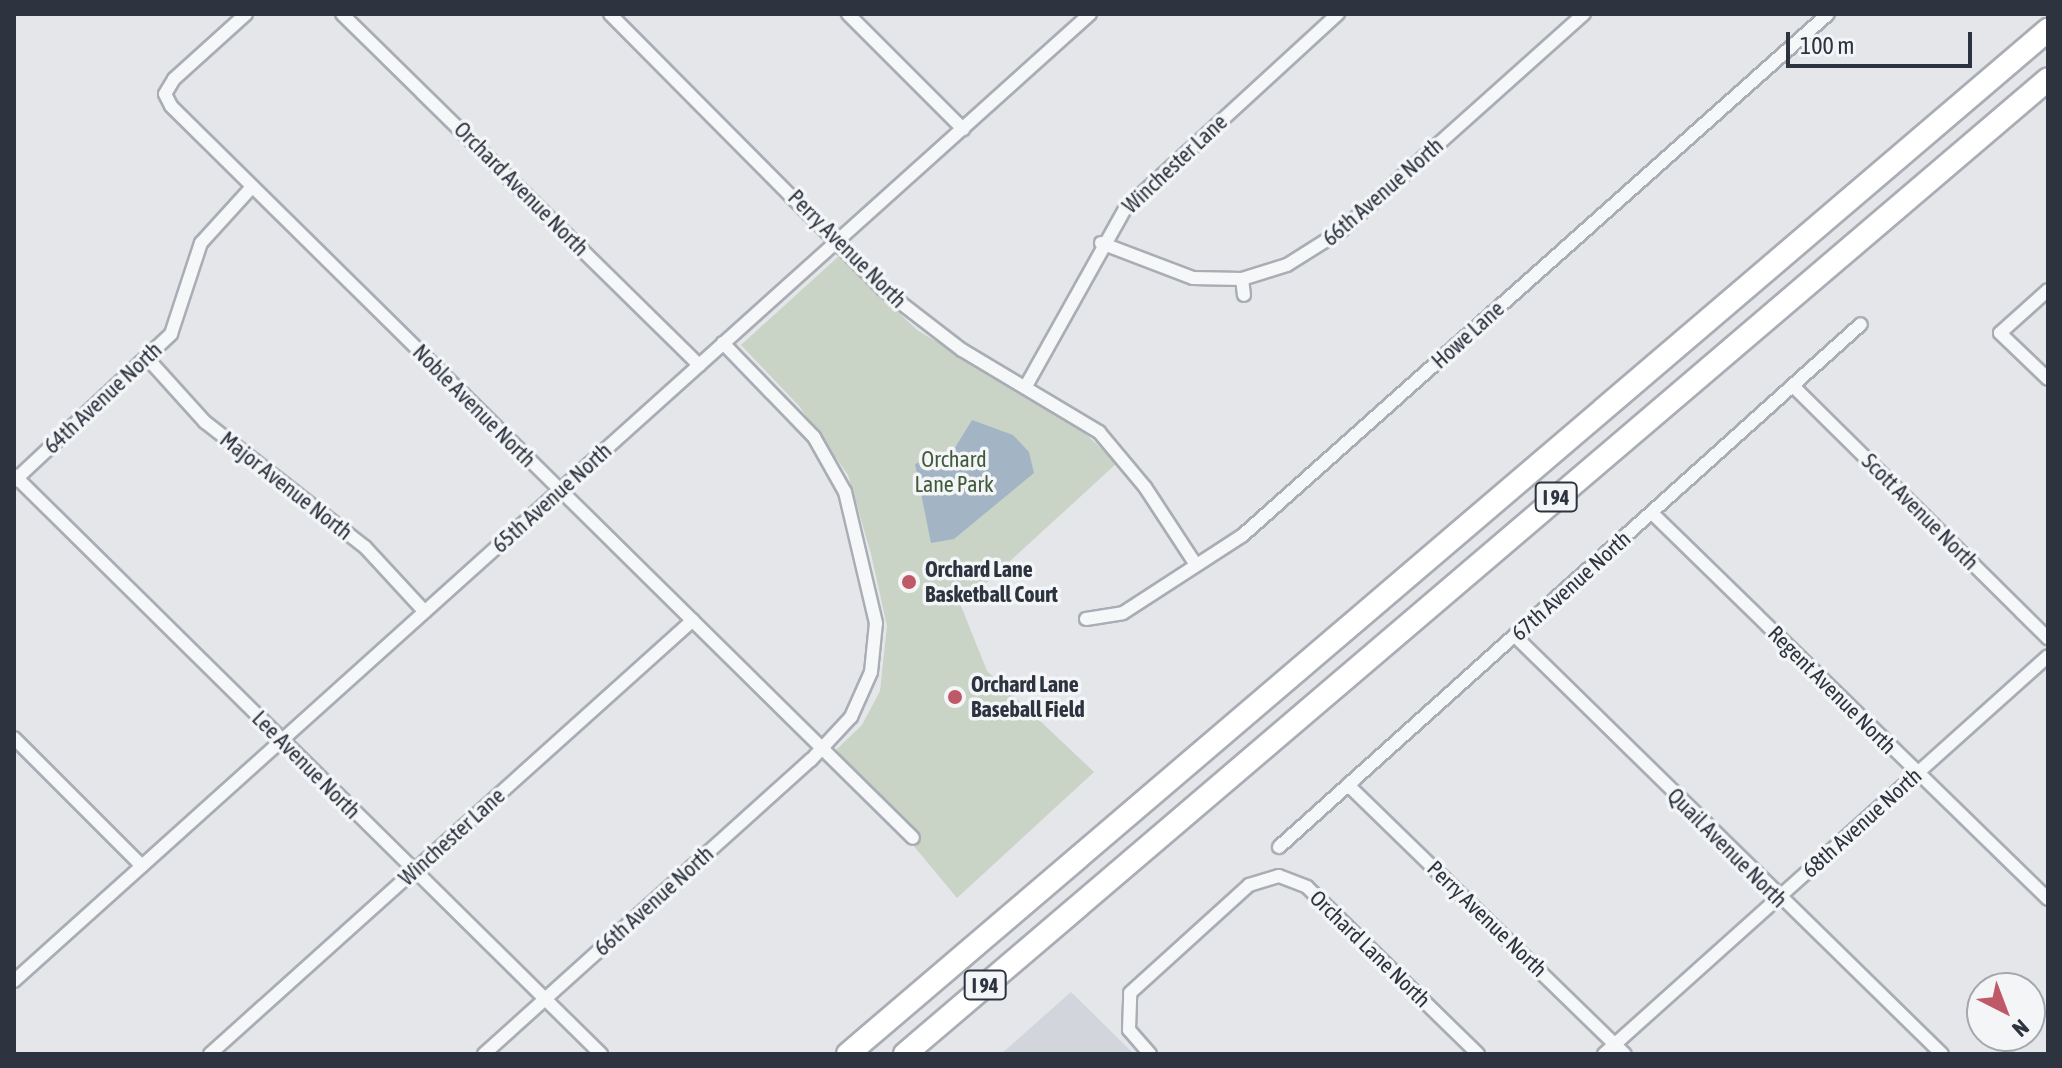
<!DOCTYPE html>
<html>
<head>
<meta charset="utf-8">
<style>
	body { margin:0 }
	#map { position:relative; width:2062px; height:1068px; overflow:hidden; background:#e4e6ea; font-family:"Asap Condensed",sans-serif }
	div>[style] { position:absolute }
	.built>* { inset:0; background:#d2d5dc }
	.green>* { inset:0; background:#c9d3c6 }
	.water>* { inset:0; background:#a3b4c5 }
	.roads { filter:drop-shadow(2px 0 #a9adb4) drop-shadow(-2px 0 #a9adb4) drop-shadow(0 2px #a9adb4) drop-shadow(0 -2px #a9adb4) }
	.minor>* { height:12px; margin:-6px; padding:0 6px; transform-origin:6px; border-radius:6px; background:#f6f7f9 }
	.motorway>* { height:22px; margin:-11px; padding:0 11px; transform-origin:11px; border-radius:11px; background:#fff }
	.dots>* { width:22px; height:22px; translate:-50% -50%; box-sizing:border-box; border:4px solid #f3f5f7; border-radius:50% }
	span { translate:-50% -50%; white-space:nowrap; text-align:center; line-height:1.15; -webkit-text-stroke:7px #f3f5f7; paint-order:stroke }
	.shield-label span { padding:2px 6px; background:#f3f5f7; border:2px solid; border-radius:6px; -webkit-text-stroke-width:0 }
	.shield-label { font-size:20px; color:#2d3440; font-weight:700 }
	.street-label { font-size:22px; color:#2d3440 }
	.park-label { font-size:22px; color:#425a3c }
	.poi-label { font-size:22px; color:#2d3440; font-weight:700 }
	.left { translate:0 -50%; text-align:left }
	.frame { position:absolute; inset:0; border:16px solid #2d3440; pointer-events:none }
	.north { position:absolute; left:1966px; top:972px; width:80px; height:80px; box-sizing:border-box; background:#f3f5f7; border:2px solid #a4a8ae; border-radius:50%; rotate:138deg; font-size:22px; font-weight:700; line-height:32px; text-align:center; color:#2d3440 }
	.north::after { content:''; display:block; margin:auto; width:28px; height:36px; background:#bf5867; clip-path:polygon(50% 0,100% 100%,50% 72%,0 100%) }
	.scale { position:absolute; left:1786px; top:32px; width:186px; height:36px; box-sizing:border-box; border:4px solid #2d3440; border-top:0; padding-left:10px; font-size:24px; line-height:28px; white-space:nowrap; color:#2d3440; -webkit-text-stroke:6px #f3f5f7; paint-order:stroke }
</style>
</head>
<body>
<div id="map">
	<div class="built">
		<div style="clip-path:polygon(1071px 992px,1134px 1054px,1001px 1054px)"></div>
	</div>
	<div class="green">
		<div style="clip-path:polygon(839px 256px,917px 330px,1075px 424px,1117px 463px,961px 606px,987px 671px,1094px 772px,957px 898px,835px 751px,862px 725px,880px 691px,887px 626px,871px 554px,848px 475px,799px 406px,741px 345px)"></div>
	</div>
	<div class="water">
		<div style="clip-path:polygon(972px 420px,1013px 435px,1029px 452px,1034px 473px,954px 539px,931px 543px,915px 464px,953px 451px)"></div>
	</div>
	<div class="roads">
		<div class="minor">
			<div style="left:246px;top:14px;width:97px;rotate:137.9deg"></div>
			<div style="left:174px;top:79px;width:17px;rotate:121deg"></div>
			<div style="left:165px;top:94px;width:13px;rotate:63deg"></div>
			<div style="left:171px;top:106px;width:1042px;rotate:44.61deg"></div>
			<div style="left:342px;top:14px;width:501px;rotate:44.51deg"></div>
			<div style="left:610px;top:14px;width:389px;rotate:45.2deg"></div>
			<div style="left:884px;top:290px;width:98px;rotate:37.6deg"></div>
			<div style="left:962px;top:350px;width:160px;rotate:30.9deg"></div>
			<div style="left:1099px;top:432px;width:72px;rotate:50.1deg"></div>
			<div style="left:1145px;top:487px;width:93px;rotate:56.8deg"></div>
			<div style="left:848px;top:14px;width:163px;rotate:45deg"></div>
			<div style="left:1101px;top:243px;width:98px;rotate:20.8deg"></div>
			<div style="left:1193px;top:278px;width:49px;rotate:1.2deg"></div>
			<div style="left:1242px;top:279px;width:47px;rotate:-17.3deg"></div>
			<div style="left:1287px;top:265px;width:64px;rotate:-32.2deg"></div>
			<div style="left:1341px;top:231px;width:326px;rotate:-41.8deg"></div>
			<div style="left:1242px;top:279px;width:16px;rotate:83deg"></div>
			<div style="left:2048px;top:290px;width:64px;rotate:138.1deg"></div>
			<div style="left:2000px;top:333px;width:66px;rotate:43.8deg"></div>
			<div style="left:148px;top:359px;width:85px;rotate:47.9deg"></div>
			<div style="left:205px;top:422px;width:203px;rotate:38deg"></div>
			<div style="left:365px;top:547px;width:88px;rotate:47.3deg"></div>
			<div style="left:1026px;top:386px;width:203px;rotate:-60.8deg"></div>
			<div style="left:1125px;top:209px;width:289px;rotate:-42.5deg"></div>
			<div style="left:1793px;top:386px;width:359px;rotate:44.7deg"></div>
			<div style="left:14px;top:475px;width:825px;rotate:44.61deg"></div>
			<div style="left:14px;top:481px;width:215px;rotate:-43.1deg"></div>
			<div style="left:171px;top:334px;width:96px;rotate:-71.8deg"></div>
			<div style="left:201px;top:243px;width:76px;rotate:-47.7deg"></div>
			<div style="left:1652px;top:513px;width:553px;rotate:44.27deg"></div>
			<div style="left:1086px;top:619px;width:37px;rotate:-9deg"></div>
			<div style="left:1123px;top:613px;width:143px;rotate:-33deg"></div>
			<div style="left:1243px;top:535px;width:783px;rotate:-41.69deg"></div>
			<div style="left:1516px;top:637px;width:596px;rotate:44.39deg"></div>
			<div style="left:14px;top:738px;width:181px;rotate:45deg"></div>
			<div style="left:1348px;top:785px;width:386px;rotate:44.2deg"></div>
			<div style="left:1279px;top:847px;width:782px;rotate:-41.94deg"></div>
			<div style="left:14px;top:981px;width:1447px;rotate:-41.95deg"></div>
			<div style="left:210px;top:1054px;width:649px;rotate:-41.94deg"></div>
			<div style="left:484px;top:1054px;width:440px;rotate:-42deg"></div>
			<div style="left:811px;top:760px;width:59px;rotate:-47.1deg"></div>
			<div style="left:851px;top:717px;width:49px;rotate:-66deg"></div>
			<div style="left:871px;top:672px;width:49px;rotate:-84.2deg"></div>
			<div style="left:876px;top:623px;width:135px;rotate:-103.3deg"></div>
			<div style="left:845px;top:492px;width:63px;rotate:-119.4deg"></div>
			<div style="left:814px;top:437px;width:131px;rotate:-134.1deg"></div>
			<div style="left:1150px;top:1054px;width:32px;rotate:-131deg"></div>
			<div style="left:1129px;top:1030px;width:37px;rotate:-88deg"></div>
			<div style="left:1130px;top:993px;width:161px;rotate:-42.2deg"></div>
			<div style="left:1249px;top:885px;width:31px;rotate:-17deg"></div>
			<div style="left:1279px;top:876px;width:30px;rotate:21deg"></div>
			<div style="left:1307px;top:887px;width:239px;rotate:44.3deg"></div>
			<div style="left:1604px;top:1054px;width:596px;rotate:-41.87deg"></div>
		</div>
		<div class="motorway">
			<div style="left:848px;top:1054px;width:1578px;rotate:-40.48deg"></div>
			<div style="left:905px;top:1054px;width:1502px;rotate:-40.46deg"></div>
		</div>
	</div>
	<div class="dots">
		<div style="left:909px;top:582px;background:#bf5867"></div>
		<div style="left:955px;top:697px;background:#bf5867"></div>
	</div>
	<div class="shield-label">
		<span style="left:1556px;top:497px">I 94</span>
		<span style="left:985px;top:985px">I 94</span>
	</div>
	<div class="street-label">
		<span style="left:1175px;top:164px;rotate:-43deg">Winchester Lane</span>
		<span style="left:521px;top:189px;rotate:45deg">Orchard Avenue North</span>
		<span style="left:1383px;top:192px;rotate:-41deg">66th Avenue North</span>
		<span style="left:847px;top:249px;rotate:45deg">Perry Avenue North</span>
		<span style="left:1468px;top:335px;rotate:-42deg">Howe Lane</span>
		<span style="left:103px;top:398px;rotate:-43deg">64th Avenue North</span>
		<span style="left:474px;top:406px;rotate:45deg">Noble Avenue North</span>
		<span style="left:286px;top:486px;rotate:38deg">Major Avenue North</span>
		<span style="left:552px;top:498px;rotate:-42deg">65th Avenue North</span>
		<span style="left:1920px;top:512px;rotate:45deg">Scott Avenue North</span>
		<span style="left:1571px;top:586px;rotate:-42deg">67th Avenue North</span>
		<span style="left:1832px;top:690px;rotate:45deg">Regent Avenue North</span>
		<span style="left:306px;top:765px;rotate:45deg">Lee Avenue North</span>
		<span style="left:1862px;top:823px;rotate:-42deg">68th Avenue North</span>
		<span style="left:452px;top:837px;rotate:-42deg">Winchester Lane</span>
		<span style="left:1727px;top:848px;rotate:45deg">Quail Avenue North</span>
		<span style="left:654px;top:901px;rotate:-42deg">66th Avenue North</span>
		<span style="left:1487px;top:919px;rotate:44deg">Perry Avenue North</span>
		<span style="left:1370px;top:949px;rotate:44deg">Orchard Lane North</span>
	</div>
	<div class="park-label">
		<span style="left:954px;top:472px">Orchard<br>Lane Park</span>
	</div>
	<div class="poi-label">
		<span class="left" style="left:925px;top:582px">Orchard Lane<br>Basketball Court</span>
		<span class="left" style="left:971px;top:697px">Orchard Lane<br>Baseball Field</span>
	</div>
	<div class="frame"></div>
	<div class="north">N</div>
	<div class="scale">100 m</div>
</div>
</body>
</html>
